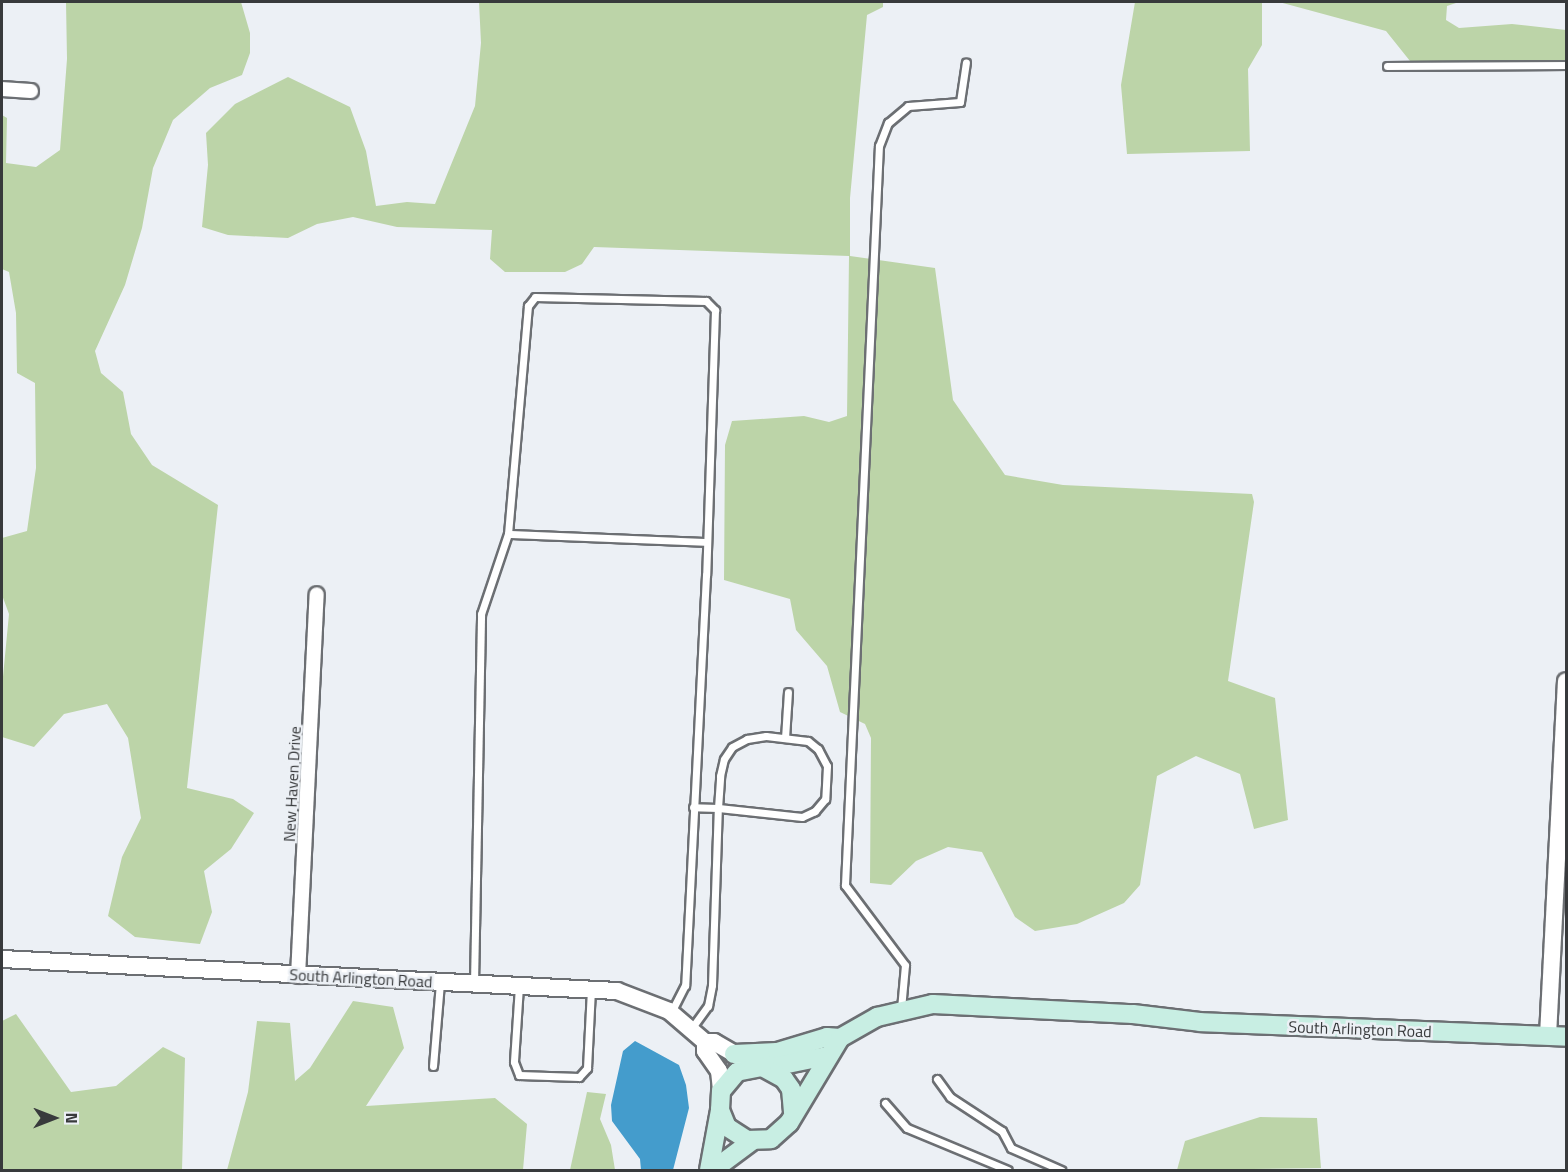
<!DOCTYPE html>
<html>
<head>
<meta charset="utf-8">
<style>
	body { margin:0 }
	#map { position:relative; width:1568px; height:1172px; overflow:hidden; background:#ecf0f5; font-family:"Titillium Web",sans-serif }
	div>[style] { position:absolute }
	.green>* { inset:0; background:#bcd4a8 }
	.water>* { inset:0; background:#449ccc }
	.roads { filter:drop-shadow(2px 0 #6c6f73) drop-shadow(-2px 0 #6c6f73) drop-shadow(0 2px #6c6f73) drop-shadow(0 -2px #6c6f73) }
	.service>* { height:7px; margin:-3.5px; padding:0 3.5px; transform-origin:3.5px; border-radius:3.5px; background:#fff }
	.minor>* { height:14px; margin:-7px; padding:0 7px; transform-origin:7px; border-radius:7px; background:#fff }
	.tertiary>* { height:16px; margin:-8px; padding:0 8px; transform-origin:8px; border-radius:8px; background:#fff }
	.secondary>* { height:18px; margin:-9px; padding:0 9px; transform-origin:9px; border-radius:9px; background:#c8eee3 }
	span { translate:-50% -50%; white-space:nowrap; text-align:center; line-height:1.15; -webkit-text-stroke:5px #ecf0f5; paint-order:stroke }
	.street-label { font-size:16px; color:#383a3c }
	.frame { position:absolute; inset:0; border:3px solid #383a3c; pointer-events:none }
	.north { position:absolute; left:24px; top:1088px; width:60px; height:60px; -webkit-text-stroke:4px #ecf0f5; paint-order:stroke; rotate:90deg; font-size:16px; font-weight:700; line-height:24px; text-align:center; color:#383a3c }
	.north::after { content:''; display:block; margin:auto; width:21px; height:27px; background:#383a3c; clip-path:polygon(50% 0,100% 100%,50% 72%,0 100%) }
</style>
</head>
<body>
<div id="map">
	<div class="green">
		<div style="clip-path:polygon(66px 2px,241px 2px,250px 33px,250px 53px,242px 75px,210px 88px,173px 120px,153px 168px,142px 228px,125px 285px,95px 351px,101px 373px,123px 392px,131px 434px,152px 465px,218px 505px,187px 788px,233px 799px,254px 813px,231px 849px,204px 871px,212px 912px,200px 944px,135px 937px,108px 916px,122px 857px,141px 818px,128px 738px,107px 704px,64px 714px,34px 747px,2px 737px,2px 687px,9px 614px,2px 595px,2px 538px,27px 531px,36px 468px,35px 383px,17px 373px,16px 313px,9px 272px,2px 269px,2px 115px,7px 118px,6px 163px,36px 167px,60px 150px,67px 59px)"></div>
		<div style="clip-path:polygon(479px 2px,883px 2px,883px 7px,867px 15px,850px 198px,850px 256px,935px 268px,953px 400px,1005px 475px,1063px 485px,1252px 494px,1254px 502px,1228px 681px,1275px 698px,1288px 820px,1254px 829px,1240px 774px,1196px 756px,1157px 776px,1140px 885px,1124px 903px,1077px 924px,1035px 931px,1015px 917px,982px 852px,948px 847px,916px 861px,891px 885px,870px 883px,871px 738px,865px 724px,840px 712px,827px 666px,796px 630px,790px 599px,724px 580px,725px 445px,732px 421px,804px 416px,829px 422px,847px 416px,849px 256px,594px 247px,582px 264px,565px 272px,505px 272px,490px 259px,492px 230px,397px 227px,353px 217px,317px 224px,288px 238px,228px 235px,202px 227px,208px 165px,206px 133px,235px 104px,288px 77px,350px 107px,366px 151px,376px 206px,407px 202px,435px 204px,475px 106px,481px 43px)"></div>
		<div style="clip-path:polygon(1135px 2px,1262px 2px,1262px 45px,1248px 69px,1250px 151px,1127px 154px,1121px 85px)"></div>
		<div style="clip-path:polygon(1279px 2px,1459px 2px,1447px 6px,1446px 20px,1459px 28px,1512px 24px,1566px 30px,1566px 65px,1414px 66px,1386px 31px)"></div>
		<div style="clip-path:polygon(353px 1001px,393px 1007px,404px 1048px,366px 1106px,495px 1098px,527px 1124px,523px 1170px,227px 1170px,248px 1092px,257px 1021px,290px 1023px,295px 1081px,310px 1068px)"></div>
		<div style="clip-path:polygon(16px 1014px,71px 1092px,116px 1086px,163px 1047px,185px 1058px,182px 1170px,2px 1170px,2px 1021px)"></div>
		<div style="clip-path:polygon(587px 1092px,606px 1094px,600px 1119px,611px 1145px,615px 1170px,570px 1170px)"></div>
		<div style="clip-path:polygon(1260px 1117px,1317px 1118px,1321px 1168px,1177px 1170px,1185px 1141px)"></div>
	</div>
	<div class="water">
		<div style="clip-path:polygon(635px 1041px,679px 1065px,686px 1085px,689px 1108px,673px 1170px,641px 1170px,640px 1159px,612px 1121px,611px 1105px,623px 1051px)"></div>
	</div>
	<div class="roads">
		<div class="service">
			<div style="left:1387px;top:66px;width:179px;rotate:-0.3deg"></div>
			<div style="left:508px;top:534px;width:199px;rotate:2.3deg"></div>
			<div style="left:785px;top:738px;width:46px;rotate:-86.3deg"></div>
			<div style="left:474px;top:983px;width:369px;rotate:-88.9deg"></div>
			<div style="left:481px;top:614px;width:84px;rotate:-71.4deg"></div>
			<div style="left:508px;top:534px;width:229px;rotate:-85deg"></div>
			<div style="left:528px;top:306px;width:11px;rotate:-52deg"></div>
			<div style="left:535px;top:297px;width:171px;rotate:1.3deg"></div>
			<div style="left:706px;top:301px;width:13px;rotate:45deg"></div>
			<div style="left:715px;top:310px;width:265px;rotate:91.9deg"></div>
			<div style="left:706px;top:575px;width:411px;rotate:92.9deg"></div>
			<div style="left:685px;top:985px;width:31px;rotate:117deg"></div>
			<div style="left:519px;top:986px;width:76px;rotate:93.8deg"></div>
			<div style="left:514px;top:1062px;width:14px;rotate:69deg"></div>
			<div style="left:519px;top:1075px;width:60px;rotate:1.9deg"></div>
			<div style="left:579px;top:1077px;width:12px;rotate:-48deg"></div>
			<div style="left:587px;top:1068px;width:79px;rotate:-87.1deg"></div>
			<div style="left:901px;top:1009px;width:44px;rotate:-84.8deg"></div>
			<div style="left:905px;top:965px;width:100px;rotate:-126.9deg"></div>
			<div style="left:845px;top:885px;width:740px;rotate:-87.37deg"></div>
			<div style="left:879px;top:146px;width:25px;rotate:-69deg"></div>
			<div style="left:888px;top:123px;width:26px;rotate:-40deg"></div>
			<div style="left:908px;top:106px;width:52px;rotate:-4.4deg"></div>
			<div style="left:960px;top:102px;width:40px;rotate:-81.5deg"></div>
			<div style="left:691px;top:1029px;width:29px;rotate:-54deg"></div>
			<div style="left:708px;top:1006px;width:21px;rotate:-79deg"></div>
			<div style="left:712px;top:985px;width:177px;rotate:-88.1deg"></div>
			<div style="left:718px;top:808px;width:32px;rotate:-86deg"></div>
			<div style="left:720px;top:776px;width:17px;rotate:-77deg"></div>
			<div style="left:724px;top:759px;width:14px;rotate:-56deg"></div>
			<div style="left:732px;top:747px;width:17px;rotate:-28deg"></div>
			<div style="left:747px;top:739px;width:19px;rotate:-9deg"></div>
			<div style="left:766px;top:736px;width:42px;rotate:6.8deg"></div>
			<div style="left:808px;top:741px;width:13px;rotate:39deg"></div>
			<div style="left:818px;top:749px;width:19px;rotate:62deg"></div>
			<div style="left:827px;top:766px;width:33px;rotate:93deg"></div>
			<div style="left:825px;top:799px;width:16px;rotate:130deg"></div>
			<div style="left:815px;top:811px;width:14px;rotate:155deg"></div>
			<div style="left:802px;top:817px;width:84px;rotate:-173.9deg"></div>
			<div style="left:718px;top:808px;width:25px;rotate:-178deg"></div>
			<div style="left:433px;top:1066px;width:84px;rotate:-85.2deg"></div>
			<div style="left:937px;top:1079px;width:22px;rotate:54deg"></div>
			<div style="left:950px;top:1097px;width:62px;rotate:33.2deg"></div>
			<div style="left:1002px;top:1131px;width:19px;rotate:62deg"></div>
			<div style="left:1011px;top:1148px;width:55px;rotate:23.7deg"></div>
			<div style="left:885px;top:1103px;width:33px;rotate:49deg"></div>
			<div style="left:907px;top:1128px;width:109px;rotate:22.6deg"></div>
		</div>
		<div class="minor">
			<div style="left:2px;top:89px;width:29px;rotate:4deg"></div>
			<div style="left:298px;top:976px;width:382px;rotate:-87.2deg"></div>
		</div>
		<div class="tertiary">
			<div style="left:2px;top:959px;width:616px;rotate:2.98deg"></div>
			<div style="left:617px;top:991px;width:56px;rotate:21deg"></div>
			<div style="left:669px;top:1011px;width:48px;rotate:40.7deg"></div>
			<div style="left:705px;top:1042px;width:9px"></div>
			<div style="left:714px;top:1042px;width:34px;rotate:30deg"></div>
			<div style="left:1548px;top:1036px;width:355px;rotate:-87.1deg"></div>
			<div style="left:705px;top:1042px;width:9px;rotate:90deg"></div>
			<div style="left:705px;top:1051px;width:24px;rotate:55deg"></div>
			<div style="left:719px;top:1071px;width:20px;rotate:84deg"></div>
		</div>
		<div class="secondary">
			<div style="left:734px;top:1054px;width:43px;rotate:-2.7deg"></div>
			<div style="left:777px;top:1052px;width:52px;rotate:-16.7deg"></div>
			<div style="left:827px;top:1037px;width:13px;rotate:4deg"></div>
			<div style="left:768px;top:1068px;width:60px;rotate:-11.5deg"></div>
			<div style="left:793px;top:1112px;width:23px;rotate:-95deg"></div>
			<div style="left:791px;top:1089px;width:12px;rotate:-125deg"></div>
			<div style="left:784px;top:1079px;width:25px;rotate:-151deg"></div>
			<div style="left:762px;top:1067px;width:25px;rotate:169deg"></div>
			<div style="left:737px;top:1072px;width:25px;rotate:130deg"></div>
			<div style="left:721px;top:1091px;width:19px;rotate:93deg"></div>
			<div style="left:720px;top:1110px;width:18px;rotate:68deg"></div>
			<div style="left:727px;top:1127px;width:24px;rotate:33deg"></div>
			<div style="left:747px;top:1140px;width:24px;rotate:-2deg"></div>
			<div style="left:771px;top:1139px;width:24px;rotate:-42deg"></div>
			<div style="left:789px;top:1123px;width:99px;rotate:-59deg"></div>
			<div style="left:840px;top:1038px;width:43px;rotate:-29.6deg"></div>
			<div style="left:877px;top:1017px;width:57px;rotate:-13.1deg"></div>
			<div style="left:933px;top:1004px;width:200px;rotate:2.9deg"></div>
			<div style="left:1133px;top:1014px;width:67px;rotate:6.8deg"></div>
			<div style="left:1200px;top:1022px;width:366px;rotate:2.3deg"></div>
			<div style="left:709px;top:1170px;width:61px;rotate:-79.6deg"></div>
			<div style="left:713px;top:1170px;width:49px;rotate:-36.6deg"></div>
		</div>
	</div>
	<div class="street-label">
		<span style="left:292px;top:784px;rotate:-87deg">New Haven Drive</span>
		<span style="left:361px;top:978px;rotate:3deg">South Arlington Road</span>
		<span style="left:1360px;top:1029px;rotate:2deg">South Arlington Road</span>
	</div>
	<div class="frame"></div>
	<div class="north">N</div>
</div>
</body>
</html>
